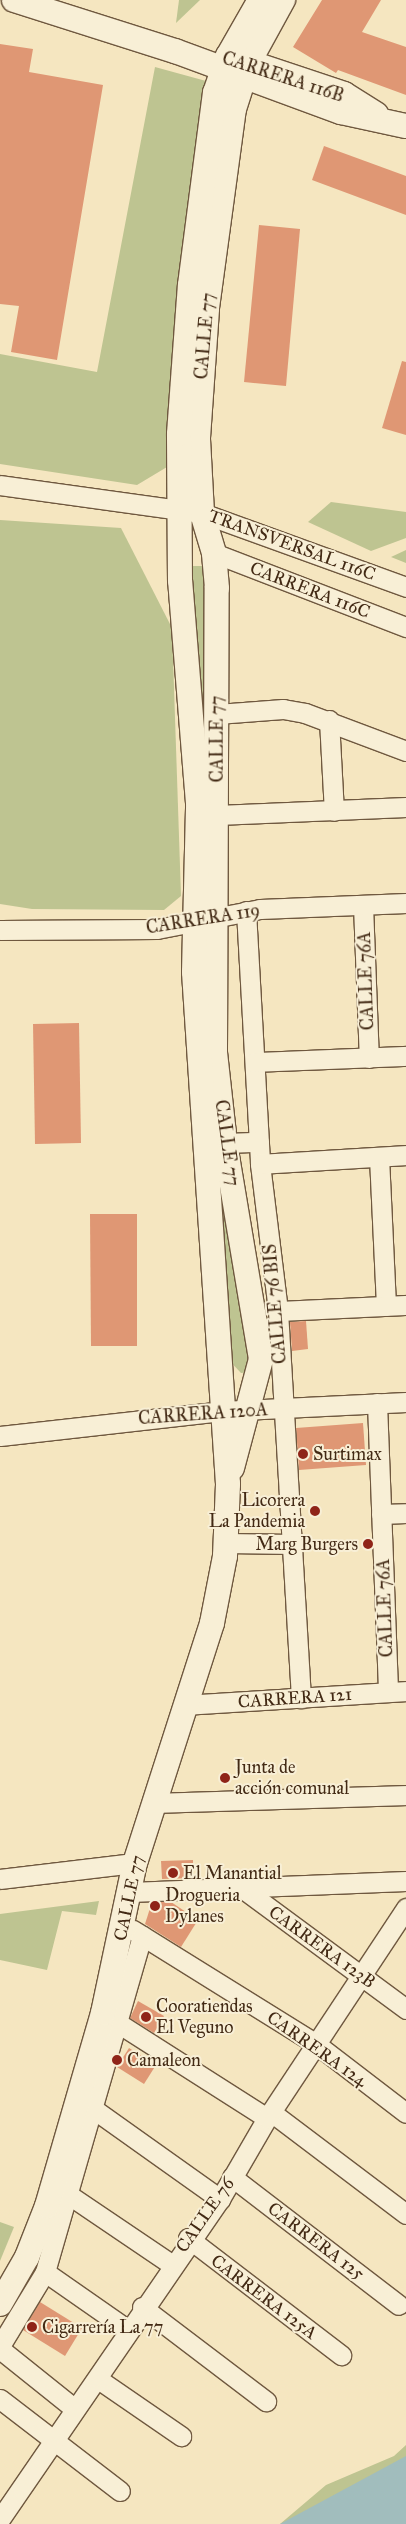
<!DOCTYPE html>
<html>
<head>
<meta charset="utf-8">
<style>
	body { margin:0 }
	#map { position:relative; width:406px; height:2524px; overflow:hidden; background:#f5e6c0; font-family:"IM FELL Great Primer",serif }
	div>[style] { position:absolute }
	.green>* { inset:0; background:#bec491 }
	.water>* { inset:0; background:#a1bdbd }
	.building>* { inset:0; background:#df9774 }
	.roads { filter:drop-shadow(1px 0 #6f583f) drop-shadow(-1px 0 #6f583f) drop-shadow(0 1px #6f583f) drop-shadow(0 -1px #6f583f) }
	.minor>* { height:19px; margin:-9.5px; padding:0 9.5px; transform-origin:9.5px; border-radius:9.5px; background:#f8efd6 }
	.tertiary>* { height:24px; margin:-12px; padding:0 12px; transform-origin:12px; border-radius:12px; background:#f8efd6 }
	.dots>* { width:14px; height:14px; translate:-50% -50%; box-sizing:border-box; border:2px solid #f8efd6; border-radius:50% }
	span { translate:-50% -50%; white-space:nowrap; text-align:center; line-height:1.15; -webkit-text-stroke:4px #f8efd6; paint-order:stroke }
	.street-label { font-size:18px; color:#422914 }
	.poi-label { font-size:18px; color:#422914 }
	.left { translate:0 -50%; text-align:left }
	.right { translate:-100% -50%; text-align:right }
</style>
</head>
<body>
<div id="map">
	<div class="green">
		<div style="clip-path:polygon(179px 0,200px 0,176px 23px)"></div>
		<div style="clip-path:polygon(155px 67px,206px 81px,167px 467px,137px 485px,0 464px,0 354px,97px 372px)"></div>
		<div style="clip-path:polygon(331px 502px,406px 512px,406px 538px,371px 551px,308px 522px)"></div>
		<div style="clip-path:polygon(0 520px,121px 528px,172px 628px,181px 896px,164px 910px,32px 909px,0 904px)"></div>
		<div style="clip-path:polygon(406px 550px,406px 563px,391px 557px)"></div>
		<div style="clip-path:polygon(189px 566px,208px 566px,205px 734px,197px 662px)"></div>
		<div style="clip-path:polygon(224px 1177px,254px 1333px,250px 1372px,241px 1373px,227px 1358px,213px 1191px)"></div>
		<div style="clip-path:polygon(99px 1901px,96px 1915px,62px 1911px,47px 1970px,0 1960px,0 1914px)"></div>
		<div style="clip-path:polygon(0 2222px,14px 2227px,0 2261px)"></div>
		<div style="clip-path:polygon(406px 2445px,406px 2524px,280px 2524px,326px 2485px,394px 2456px)"></div>
	</div>
	<div class="water">
		<div style="clip-path:polygon(406px 2456px,406px 2524px,280px 2524px)"></div>
	</div>
	<div class="building">
		<div style="clip-path:polygon(322px 0,381px 0,362px 32px,406px 47px,406px 95px,338px 70px,336px 73px,293px 47px)"></div>
		<div style="clip-path:polygon(0 44px,33px 49px,29px 72px,103px 85px,57px 360px,11px 352px,19px 306px,0 304px)"></div>
		<div style="clip-path:polygon(324px 146px,406px 176px,406px 215px,312px 180px)"></div>
		<div style="clip-path:polygon(259px 225px,300px 229px,286px 386px,244px 382px)"></div>
		<div style="clip-path:polygon(402px 361px,406px 362px,406px 435px,382px 428px)"></div>
		<div style="clip-path:polygon(79px 1023px,81px 1143px,35px 1144px,33px 1024px)"></div>
		<div style="clip-path:polygon(90px 1214px,137px 1214px,137px 1346px,91px 1346px)"></div>
		<div style="clip-path:polygon(306px 1321px,308px 1349px,292px 1351px,290px 1322px)"></div>
		<div style="clip-path:polygon(363px 1423px,366px 1465px,299px 1470px,296px 1428px)"></div>
		<div style="clip-path:polygon(193px 1860px,193px 1878px,162px 1879px,161px 1861px)"></div>
		<div style="clip-path:polygon(152px 1902px,171px 1902px,198px 1920px,181px 1947px,145px 1924px)"></div>
		<div style="clip-path:polygon(138px 2001px,164px 2016px,154px 2033px,130px 2018px)"></div>
		<div style="clip-path:polygon(129px 2048px,156px 2065px,144px 2084px,117px 2067px)"></div>
		<div style="clip-path:polygon(40px 2302px,82px 2328px,65px 2356px,23px 2330px)"></div>
	</div>
	<div class="roads">
		<div class="minor">
			<div style="left:0;top:485px;width:204px;rotate:7.9deg"></div>
			<div style="left:202px;top:513px;width:217px;rotate:19.9deg"></div>
			<div style="left:214px;top:553px;width:206px;rotate:21.1deg"></div>
			<div style="left:217px;top:714px;width:66px;rotate:-4.3deg"></div>
			<div style="left:283px;top:709px;width:22px;rotate:10deg"></div>
			<div style="left:305px;top:713px;width:108px;rotate:20.6deg"></div>
			<div style="left:329px;top:720px;width:91px;rotate:86.9deg"></div>
			<div style="left:217px;top:815px;width:189px;rotate:-2.4deg"></div>
			<div style="left:363px;top:905px;width:153px;rotate:87.8deg"></div>
			<div style="left:246px;top:911px;width:253px;rotate:86.8deg"></div>
			<div style="left:260px;top:1164px;width:148px;rotate:83deg"></div>
			<div style="left:278px;top:1311px;width:388px;rotate:86.6deg"></div>
			<div style="left:0;top:930px;width:157px;rotate:-0.4deg"></div>
			<div style="left:157px;top:929px;width:105px;rotate:-11deg"></div>
			<div style="left:260px;top:909px;width:146px;rotate:-2.4deg"></div>
			<div style="left:255px;top:1062px;width:151px;rotate:-2.3deg"></div>
			<div style="left:225px;top:1143px;width:34px;rotate:-2deg"></div>
			<div style="left:379px;top:1157px;width:149px;rotate:87.3deg"></div>
			<div style="left:260px;top:1164px;width:146px;rotate:-3.5deg"></div>
			<div style="left:278px;top:1311px;width:128px;rotate:-2.7deg"></div>
			<div style="left:377px;top:1403px;width:289px;rotate:87.8deg"></div>
			<div style="left:0;top:1436px;width:223px;rotate:-6.4deg"></div>
			<div style="left:222px;top:1411px;width:184px;rotate:-2.8deg"></div>
			<div style="left:381px;top:1514px;width:25px;rotate:-2deg"></div>
			<div style="left:226px;top:1543px;width:67px;rotate:0.9deg"></div>
			<div style="left:185px;top:1705px;width:221px;rotate:-3.6deg"></div>
			<div style="left:154px;top:1803px;width:252px;rotate:-1.8deg"></div>
			<div style="left:0;top:1879px;width:136px;rotate:-6.8deg"></div>
			<div style="left:238px;top:1885px;width:209px;rotate:36.4deg"></div>
			<div style="left:130px;top:1892px;width:276px;rotate:-2.3deg"></div>
			<div style="left:133px;top:1930px;width:216px;rotate:31.9deg"></div>
			<div style="left:316px;top:2044px;width:113px;rotate:37.5deg"></div>
			<div style="left:110px;top:2018px;width:186px;rotate:32.5deg"></div>
			<div style="left:85px;top:2103px;width:166px;rotate:35.4deg"></div>
			<div style="left:271px;top:2112px;width:169px;rotate:37.1deg"></div>
			<div style="left:232px;top:2177px;width:210px;rotate:37.5deg"></div>
			<div style="left:69px;top:2195px;width:123px;rotate:34.1deg"></div>
			<div style="left:188px;top:2238px;width:193px;rotate:37.4deg"></div>
			<div style="left:45px;top:2272px;width:101px;rotate:34.9deg"></div>
			<div style="left:142px;top:2307px;width:156px;rotate:37.2deg"></div>
			<div style="left:0;top:2346px;width:87px;rotate:-58.7deg"></div>
			<div style="left:45px;top:2272px;width:350px;rotate:-73.9deg"></div>
			<div style="left:0;top:2349px;width:96px;rotate:38.7deg"></div>
			<div style="left:98px;top:2379px;width:101px;rotate:34.5deg"></div>
			<div style="left:0;top:2399px;width:151px;rotate:37.5deg"></div>
			<div style="left:0;top:2519px;width:388px;rotate:-55.5deg"></div>
			<div style="left:220px;top:2199px;width:94px;rotate:-59.9deg"></div>
			<div style="left:267px;top:2118px;width:252px;rotate:-56.5deg"></div>
		</div>
		<div class="tertiary">
			<div style="left:14px;top:0;width:169px;rotate:17.6deg"></div>
			<div style="left:175px;top:51px;width:177px;rotate:20.2deg"></div>
			<div style="left:341px;top:112px;width:66px;rotate:12.2deg"></div>
			<div style="left:233px;top:57px;width:117px;rotate:18.4deg"></div>
			<div style="left:344px;top:94px;width:38px;rotate:32deg"></div>
			<div style="left:232px;top:1468px;width:113px;rotate:-75.1deg"></div>
			<div style="left:261px;top:1359px;width:219px;rotate:-99.5deg"></div>
			<div style="left:225px;top:1143px;width:92px;rotate:-96.3deg"></div>
			<div style="left:215px;top:1052px;width:464px;rotate:-89.8deg"></div>
			<div style="left:217px;top:588px;width:35px;rotate:-95deg"></div>
			<div style="left:214px;top:553px;width:42px;rotate:-106.7deg"></div>
			<div style="left:202px;top:513px;width:75px;rotate:-93.1deg"></div>
			<div style="left:198px;top:438px;width:130px;rotate:-86deg"></div>
			<div style="left:207px;top:308px;width:201px;rotate:-82.3deg"></div>
			<div style="left:234px;top:109px;width:49px;rotate:-72.3deg"></div>
			<div style="left:249px;top:62px;width:71px;rotate:-61.3deg"></div>
			<div style="left:0;top:2304px;width:54px;rotate:-60.1deg"></div>
			<div style="left:27px;top:2257px;width:55px;rotate:-68.6deg"></div>
			<div style="left:47px;top:2206px;width:201px;rotate:-73.8deg"></div>
			<div style="left:103px;top:2013px;width:153px;rotate:-78deg"></div>
			<div style="left:135px;top:1863px;width:252px;rotate:-72.2deg"></div>
			<div style="left:212px;top:1623px;width:68px;rotate:-79deg"></div>
			<div style="left:225px;top:1556px;width:72px;rotate:-87.6deg"></div>
			<div style="left:228px;top:1484px;width:513px;rotate:-93.8deg"></div>
			<div style="left:194px;top:972px;width:169px;rotate:-88.6deg"></div>
			<div style="left:198px;top:803px;width:223px;rotate:-94.6deg"></div>
			<div style="left:180px;top:581px;width:147px;rotate:-90.4deg"></div>
			<div style="left:179px;top:434px;width:149px;rotate:-85.8deg"></div>
			<div style="left:190px;top:285px;width:194px;rotate:-82.6deg"></div>
			<div style="left:215px;top:93px;width:39px;rotate:-71deg"></div>
			<div style="left:228px;top:56px;width:64px;rotate:-60.3deg"></div>
		</div>
	</div>
	<div class="dots">
		<div style="left:303px;top:1454px;background:#8f2418"></div>
		<div style="left:315px;top:1511px;background:#8f2418"></div>
		<div style="left:368px;top:1544px;background:#8f2418"></div>
		<div style="left:225px;top:1778px;background:#8f2418"></div>
		<div style="left:173px;top:1873px;background:#8f2418"></div>
		<div style="left:155px;top:1906px;background:#8f2418"></div>
		<div style="left:146px;top:2017px;background:#8f2418"></div>
		<div style="left:117px;top:2060px;background:#8f2418"></div>
		<div style="left:32px;top:2327px;background:#8f2418"></div>
	</div>
	<div class="street-label">
		<span style="left:283px;top:77px;rotate:18deg">CARRERA 116B</span>
		<span style="left:205px;top:336px;rotate:-85deg">CALLE 77</span>
		<span style="left:292px;top:545px;rotate:20deg">TRANSVERSAL 116C</span>
		<span style="left:310px;top:590px;rotate:21deg">CARRERA 116C</span>
		<span style="left:217px;top:739px;rotate:-90deg">CALLE 77</span>
		<span style="left:203px;top:919px;rotate:-9deg">CARRERA 119</span>
		<span style="left:366px;top:981px;rotate:-92deg">CALLE 76A</span>
		<span style="left:227px;top:1143px;rotate:82deg">CALLE 77</span>
		<span style="left:275px;top:1304px;rotate:-95deg">CALLE 76 BIS</span>
		<span style="left:203px;top:1414px;rotate:-4deg">CARRERA 120A</span>
		<span style="left:385px;top:1608px;rotate:-92deg">CALLE 76A</span>
		<span style="left:295px;top:1698px;rotate:-4deg">CARRERA 121</span>
		<span style="left:129px;top:1898px;rotate:-78deg">CALLE 77</span>
		<span style="left:322px;top:1947px;rotate:36deg">CARRERA 123B</span>
		<span style="left:317px;top:2049px;rotate:35deg">CARRERA 124</span>
		<span style="left:205px;top:2215px;rotate:-55deg">CALLE 76</span>
		<span style="left:316px;top:2241px;rotate:37deg">CARRERA 125</span>
		<span style="left:264px;top:2297px;rotate:37deg">CARRERA 125A</span>
	</div>
	<div class="poi-label">
		<span class="left" style="left:313px;top:1454px">Surtimax</span>
		<span class="right" style="left:305px;top:1511px">Licorera<br>La Pandemia</span>
		<span class="right" style="left:358px;top:1544px">Marg Burgers</span>
		<span class="left" style="left:235px;top:1778px">Junta de<br>acción comunal</span>
		<span class="left" style="left:183px;top:1873px">El Manantial</span>
		<span class="left" style="left:165px;top:1906px">Drogueria<br>Dylanes</span>
		<span class="left" style="left:156px;top:2017px">Cooratiendas<br>El Veguno</span>
		<span class="left" style="left:127px;top:2060px">Camaleon</span>
		<span class="left" style="left:42px;top:2327px">Cigarrería La 77</span>
	</div>
</div>
</body>
</html>
